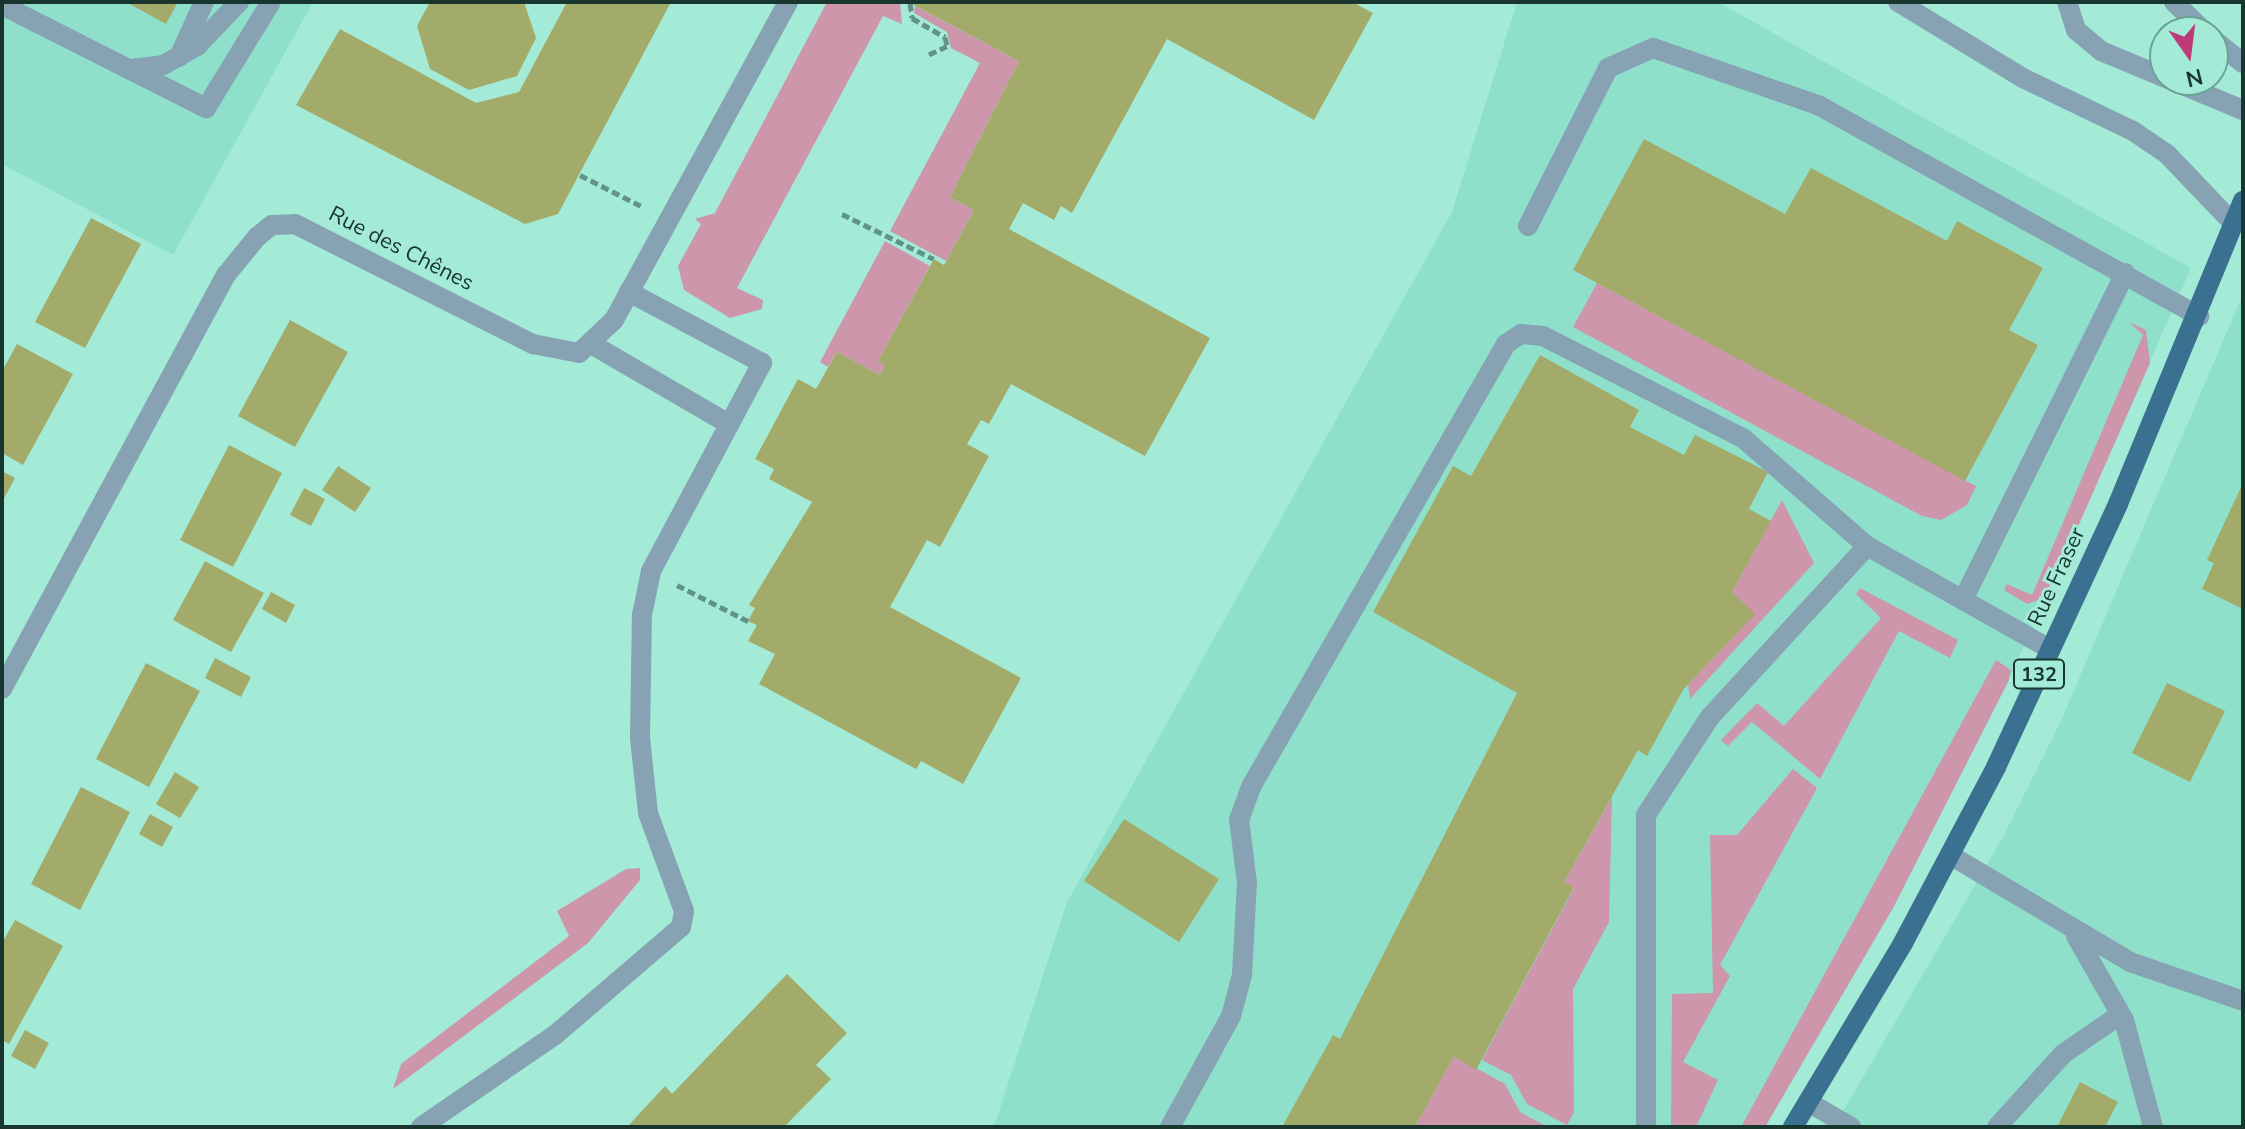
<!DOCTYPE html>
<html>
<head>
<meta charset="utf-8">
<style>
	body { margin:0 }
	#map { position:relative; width:2245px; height:1129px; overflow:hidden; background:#a3ebd7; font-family:"Nunito Sans",sans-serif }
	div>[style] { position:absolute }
	.built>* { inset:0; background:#8fe0ca }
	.green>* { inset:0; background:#cd96aa }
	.building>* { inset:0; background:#a2ab69 }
	.path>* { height:5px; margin-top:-2.5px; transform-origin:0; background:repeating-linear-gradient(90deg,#619486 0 8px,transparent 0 12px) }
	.minor>* { height:20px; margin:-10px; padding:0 10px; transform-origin:10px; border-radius:10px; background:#86a2b3 }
	.major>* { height:20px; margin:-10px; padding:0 10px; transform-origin:10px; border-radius:10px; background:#3a7191 }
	span { translate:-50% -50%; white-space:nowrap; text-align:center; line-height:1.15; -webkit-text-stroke:6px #a3ebd7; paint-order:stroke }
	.shield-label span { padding:2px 6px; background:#a3ebd7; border:2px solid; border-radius:6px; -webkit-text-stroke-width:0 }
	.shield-label { font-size:20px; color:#18352e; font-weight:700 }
	.street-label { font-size:22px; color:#18352e }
	.frame { position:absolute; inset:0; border:4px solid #18352e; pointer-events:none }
	.north { position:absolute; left:2149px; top:16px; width:80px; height:80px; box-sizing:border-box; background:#a3ebd7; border:2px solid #6ba293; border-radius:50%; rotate:166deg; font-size:22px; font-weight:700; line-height:32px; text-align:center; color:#18352e }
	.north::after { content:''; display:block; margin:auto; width:28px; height:36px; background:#c03979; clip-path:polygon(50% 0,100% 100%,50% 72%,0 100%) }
</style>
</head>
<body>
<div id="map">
	<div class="built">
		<div style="clip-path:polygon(2px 2px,313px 2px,173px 255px,2px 164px)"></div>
		<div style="clip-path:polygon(1517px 2px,1718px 2px,2191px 268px,2008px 682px,1893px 908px,1765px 1127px,994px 1127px,1067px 902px,1452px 212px)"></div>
		<div style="clip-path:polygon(2243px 294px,2243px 1127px,1834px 1127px,2003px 837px,2060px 723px)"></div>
	</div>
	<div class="green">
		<div style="clip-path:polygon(827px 2px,900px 2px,902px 24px,883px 16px,737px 288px,763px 300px,762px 309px,730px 318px,684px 290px,678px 266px,701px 224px,695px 219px,715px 213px)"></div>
		<div style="clip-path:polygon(915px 6px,1019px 61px,950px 197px,974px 210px,946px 261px,890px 231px,980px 63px,951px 48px,947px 32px,914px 13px)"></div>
		<div style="clip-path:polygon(885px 241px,930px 266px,878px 361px,885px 365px,880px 375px,837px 352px,828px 367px,820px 362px)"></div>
		<div style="clip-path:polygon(1597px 283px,1976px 486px,1967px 505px,1941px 520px,1922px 516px,1573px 327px)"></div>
		<div style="clip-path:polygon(2129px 322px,2146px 330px,2150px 363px,2047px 597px,2027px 604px,2004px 590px,2007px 584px,2032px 595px,2143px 335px)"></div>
		<div style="clip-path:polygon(1782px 500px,1814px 563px,1690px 699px,1688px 685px,1754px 614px,1732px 592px)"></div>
		<div style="clip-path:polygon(1860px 588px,1958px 640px,1950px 658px,1899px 631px,1820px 779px,1752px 722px,1728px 746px,1721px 740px,1757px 703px,1784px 726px,1881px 618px,1856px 594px)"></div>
		<div style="clip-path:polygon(1996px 660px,2011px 670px,2008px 682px,1893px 908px,1765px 1127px,1741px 1127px)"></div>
		<div style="clip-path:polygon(1793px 769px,1817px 788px,1720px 965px,1730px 976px,1683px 1062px,1718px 1080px,1696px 1127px,1671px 1127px,1672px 994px,1713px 993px,1710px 835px,1737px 835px)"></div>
		<div style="clip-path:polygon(1612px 797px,1609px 922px,1573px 989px,1574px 1112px,1567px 1125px,1527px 1104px,1511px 1075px,1482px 1060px,1574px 888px,1564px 882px)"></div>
		<div style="clip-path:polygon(640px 868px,640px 880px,588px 943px,393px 1089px,401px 1064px,569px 936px,557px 911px,626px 869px)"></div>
		<div style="clip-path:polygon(1454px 1056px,1505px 1084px,1520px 1112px,1548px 1127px,1415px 1127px)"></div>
	</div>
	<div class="building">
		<div style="clip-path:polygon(126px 2px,178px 2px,166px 24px)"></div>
		<div style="clip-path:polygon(430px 2px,524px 2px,536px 38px,517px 76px,469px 90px,430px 69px,417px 26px)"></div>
		<div style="clip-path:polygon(567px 2px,671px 2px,558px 214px,525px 224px,296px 105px,340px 29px,476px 103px,519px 92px)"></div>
		<div style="clip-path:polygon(908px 2px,1352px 2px,1373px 13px,1314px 120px,1167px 39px,1072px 213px,1061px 206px,1054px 220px,1023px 203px,1009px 229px,1210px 338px,1145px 456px,1011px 384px,989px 424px,981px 420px,967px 444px,989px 456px,940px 547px,927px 540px,890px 607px,1021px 678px,963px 784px,921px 761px,916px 769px,759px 684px,775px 654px,748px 641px,757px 625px,748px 621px,755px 608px,749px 605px,812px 502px,769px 479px,774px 469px,755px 459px,798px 379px,816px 389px,837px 352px,880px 375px,885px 365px,878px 361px,934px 259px,944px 265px,974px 210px,950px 197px,1019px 61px)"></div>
		<div style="clip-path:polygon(1644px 139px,1785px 214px,1811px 168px,1947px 241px,1957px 221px,2043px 268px,2009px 330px,2038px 345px,1965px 481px,1573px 270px)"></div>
		<div style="clip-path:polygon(91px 218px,141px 244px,85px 348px,35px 322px)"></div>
		<div style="clip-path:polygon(290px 320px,348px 352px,295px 447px,238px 416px)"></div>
		<div style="clip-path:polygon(17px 344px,73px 374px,23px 465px,2px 453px,2px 371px)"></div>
		<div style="clip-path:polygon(1540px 355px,1639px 410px,1630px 427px,1684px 455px,1695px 435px,1768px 472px,1749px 509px,1771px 521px,1732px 592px,1755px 614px,1683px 690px,1647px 756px,1638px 750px,1564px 882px,1574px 887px,1476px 1070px,1454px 1056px,1415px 1127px,1282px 1127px,1333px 1035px,1340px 1039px,1517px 693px,1373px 612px,1453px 466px,1471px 476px)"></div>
		<div style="clip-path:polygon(229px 445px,282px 473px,233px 567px,180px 540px)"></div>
		<div style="clip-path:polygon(338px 466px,371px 488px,355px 512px,322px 490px)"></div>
		<div style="clip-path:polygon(2px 471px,15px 478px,2px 502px)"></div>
		<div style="clip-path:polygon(2243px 483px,2243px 609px,2202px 589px,2214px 563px,2207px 560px)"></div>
		<div style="clip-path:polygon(304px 488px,325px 499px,311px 526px,290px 515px)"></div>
		<div style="clip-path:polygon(205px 561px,264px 593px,231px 652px,173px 620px)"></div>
		<div style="clip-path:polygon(271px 592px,295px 605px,286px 623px,262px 609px)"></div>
		<div style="clip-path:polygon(215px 658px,251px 677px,241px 697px,205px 678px)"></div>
		<div style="clip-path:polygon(146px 663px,200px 691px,149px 787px,96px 759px)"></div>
		<div style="clip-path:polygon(2167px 683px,2225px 711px,2190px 782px,2132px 753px)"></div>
		<div style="clip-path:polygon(175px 772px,199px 787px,180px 818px,156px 804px)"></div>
		<div style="clip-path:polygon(81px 787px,130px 812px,80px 910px,31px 884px)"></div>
		<div style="clip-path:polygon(150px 814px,173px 827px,162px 847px,139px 834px)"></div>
		<div style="clip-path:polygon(1124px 819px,1219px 879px,1179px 942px,1084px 881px)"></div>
		<div style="clip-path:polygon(15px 920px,63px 946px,9px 1044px,2px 1040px,2px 943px)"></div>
		<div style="clip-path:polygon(787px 974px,847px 1033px,816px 1065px,831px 1079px,784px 1127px,627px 1127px,665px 1086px,672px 1094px)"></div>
		<div style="clip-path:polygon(25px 1030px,49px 1043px,35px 1069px,11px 1056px)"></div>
		<div style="clip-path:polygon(2080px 1082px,2118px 1102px,2105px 1127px,2057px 1127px)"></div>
	</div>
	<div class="path">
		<div style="left:910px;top:3px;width:15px;rotate:82deg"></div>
		<div style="left:912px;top:18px;width:38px;rotate:30deg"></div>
		<div style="left:945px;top:37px;width:9px;rotate:77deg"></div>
		<div style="left:947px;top:46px;width:23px;rotate:155deg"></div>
		<div style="left:580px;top:175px;width:68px;rotate:26.9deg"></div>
		<div style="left:842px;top:214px;width:102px;rotate:26.1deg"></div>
		<div style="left:677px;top:585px;width:80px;rotate:26.9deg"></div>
	</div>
	<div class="minor">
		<div style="left:1898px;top:2px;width:146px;rotate:31.3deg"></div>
		<div style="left:2023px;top:78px;width:122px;rotate:25.7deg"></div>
		<div style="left:2133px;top:131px;width:41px;rotate:34.1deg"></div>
		<div style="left:2167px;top:154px;width:97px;rotate:46.3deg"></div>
		<div style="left:2067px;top:2px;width:29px;rotate:72deg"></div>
		<div style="left:2076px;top:30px;width:33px;rotate:40deg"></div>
		<div style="left:2101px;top:51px;width:154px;rotate:22.6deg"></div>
		<div style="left:2174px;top:2px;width:43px;rotate:44.1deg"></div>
		<div style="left:2px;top:5px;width:229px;rotate:26.8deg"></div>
		<div style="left:206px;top:108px;width:124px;rotate:-58.5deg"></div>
		<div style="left:2213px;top:39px;width:38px;rotate:39deg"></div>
		<div style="left:179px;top:57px;width:60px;rotate:-65.6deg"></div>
		<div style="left:131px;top:69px;width:32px;rotate:-7deg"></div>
		<div style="left:163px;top:65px;width:39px;rotate:-29deg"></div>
		<div style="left:197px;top:46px;width:61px;rotate:-46.3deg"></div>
		<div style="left:1528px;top:226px;width:177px;rotate:-63.1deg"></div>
		<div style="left:1608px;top:68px;width:49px;rotate:-24deg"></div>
		<div style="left:1653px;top:48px;width:175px;rotate:19.1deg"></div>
		<div style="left:1818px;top:105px;width:436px;rotate:29deg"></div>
		<div style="left:593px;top:345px;width:157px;rotate:30.2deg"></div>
		<div style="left:1963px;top:600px;width:365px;rotate:-63.6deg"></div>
		<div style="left:2px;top:689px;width:471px;rotate:-61.6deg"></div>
		<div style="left:226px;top:275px;width:49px;rotate:-50.8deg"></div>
		<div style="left:257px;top:237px;width:19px;rotate:-39deg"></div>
		<div style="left:272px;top:225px;width:23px;rotate:-2deg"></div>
		<div style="left:295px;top:224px;width:267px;rotate:26.8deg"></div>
		<div style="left:533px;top:344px;width:47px;rotate:11.1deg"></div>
		<div style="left:579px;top:353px;width:48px;rotate:-43.3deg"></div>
		<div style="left:614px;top:320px;width:362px;rotate:-61.3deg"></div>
		<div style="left:1950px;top:855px;width:209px;rotate:30.7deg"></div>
		<div style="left:2130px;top:962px;width:120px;rotate:19deg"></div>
		<div style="left:2076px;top:936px;width:97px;rotate:60.3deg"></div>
		<div style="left:2124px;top:1020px;width:111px;rotate:74.8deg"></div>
		<div style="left:1808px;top:1102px;width:50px;rotate:30.2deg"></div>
		<div style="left:421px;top:1127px;width:163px;rotate:-34.5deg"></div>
		<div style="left:555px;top:1035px;width:166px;rotate:-40.6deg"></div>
		<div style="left:681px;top:927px;width:16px;rotate:-79deg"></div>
		<div style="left:684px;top:911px;width:104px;rotate:-110.2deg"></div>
		<div style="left:648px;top:813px;width:75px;rotate:-96.1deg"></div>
		<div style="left:640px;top:738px;width:123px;rotate:-89.1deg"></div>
		<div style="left:642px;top:615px;width:45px;rotate:-78.4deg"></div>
		<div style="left:651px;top:571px;width:236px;rotate:-61.9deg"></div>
		<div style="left:762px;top:363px;width:151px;rotate:-151.9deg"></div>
		<div style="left:1170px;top:1127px;width:127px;rotate:-61.2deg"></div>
		<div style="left:1231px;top:1016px;width:42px;rotate:-75deg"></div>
		<div style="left:1242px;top:975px;width:92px;rotate:-86.9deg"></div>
		<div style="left:1247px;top:883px;width:64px;rotate:-97.2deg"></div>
		<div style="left:1239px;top:820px;width:37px;rotate:-70deg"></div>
		<div style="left:1252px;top:785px;width:509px;rotate:-60.06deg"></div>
		<div style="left:1506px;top:344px;width:18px;rotate:-34deg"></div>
		<div style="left:1521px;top:334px;width:22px;rotate:5deg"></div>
		<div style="left:1543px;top:336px;width:226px;rotate:27.1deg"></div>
		<div style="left:1744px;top:439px;width:163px;rotate:41deg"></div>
		<div style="left:1646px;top:1127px;width:312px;rotate:-90deg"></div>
		<div style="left:1646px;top:815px;width:117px;rotate:-56.9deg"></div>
		<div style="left:1710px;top:717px;width:232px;rotate:-47.4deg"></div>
		<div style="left:1867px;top:546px;width:210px;rotate:29.4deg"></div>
		<div style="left:1997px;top:1127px;width:98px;rotate:-47.9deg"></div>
		<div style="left:2063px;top:1054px;width:70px;rotate:-34.6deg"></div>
	</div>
	<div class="major">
		<div style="left:1793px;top:1127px;width:214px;rotate:-59.1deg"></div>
		<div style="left:1903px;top:943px;width:199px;rotate:-62.1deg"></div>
		<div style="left:1996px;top:767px;width:290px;rotate:-65.1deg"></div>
		<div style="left:2118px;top:504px;width:328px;rotate:-67.6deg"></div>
	</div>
	<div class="shield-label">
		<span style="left:2039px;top:674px">132</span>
	</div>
	<div class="street-label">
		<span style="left:401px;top:249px;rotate:27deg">Rue des Chênes</span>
		<span style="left:2057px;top:577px;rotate:-65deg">Rue Fraser</span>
	</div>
	<div class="frame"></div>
	<div class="north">N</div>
</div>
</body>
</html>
